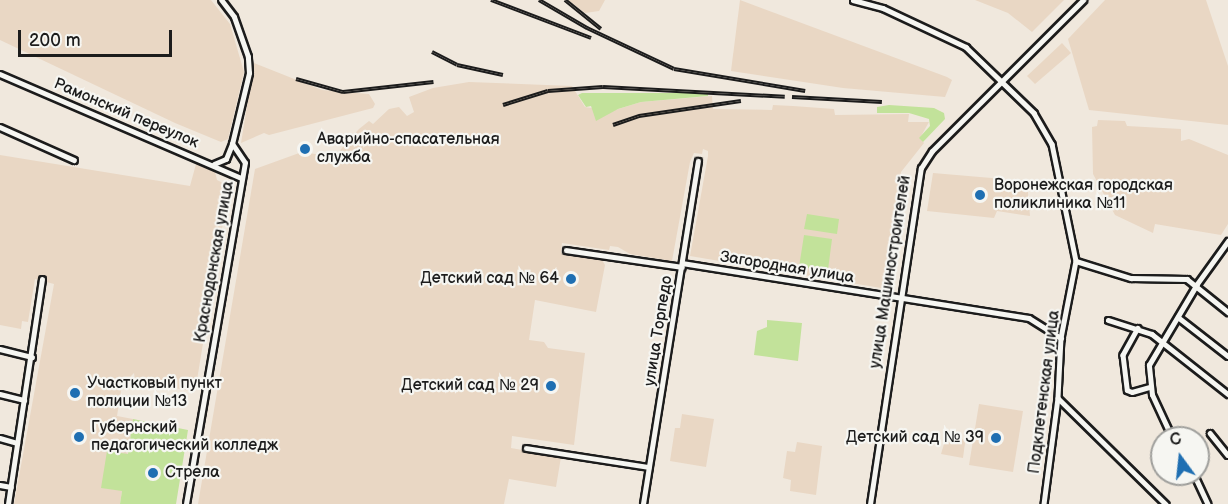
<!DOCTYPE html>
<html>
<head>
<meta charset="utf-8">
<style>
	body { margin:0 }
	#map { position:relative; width:1228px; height:504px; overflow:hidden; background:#f0e8dd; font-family:"Balsamiq Sans",sans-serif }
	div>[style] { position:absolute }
	.built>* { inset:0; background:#e9d7c4 }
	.green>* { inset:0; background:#c2e29a }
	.roads { filter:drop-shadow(2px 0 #1c1c1c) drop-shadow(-2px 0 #1c1c1c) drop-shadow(0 2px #1c1c1c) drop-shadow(0 -2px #1c1c1c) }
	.minor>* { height:4.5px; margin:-2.25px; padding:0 2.25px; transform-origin:2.25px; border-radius:2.25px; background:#f6f6f2 }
	.tertiary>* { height:5px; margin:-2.5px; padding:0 2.5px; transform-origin:2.5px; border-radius:2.5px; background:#f6f6f2 }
	.rail>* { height:4px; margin-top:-2px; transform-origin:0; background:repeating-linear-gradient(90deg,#f6f6f2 0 4.5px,#1c1c1c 0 9px); box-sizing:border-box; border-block:2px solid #1c1c1c }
	.dots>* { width:16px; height:16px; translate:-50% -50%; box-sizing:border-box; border:3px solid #f6f6f2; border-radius:50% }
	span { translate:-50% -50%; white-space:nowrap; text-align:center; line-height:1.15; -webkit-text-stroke:4.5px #f6f6f2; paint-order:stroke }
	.street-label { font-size:16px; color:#1c1c1c }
	.poi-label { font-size:16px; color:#1c1c1c }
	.left { translate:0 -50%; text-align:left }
	.right { translate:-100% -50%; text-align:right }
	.north { position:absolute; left:1150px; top:426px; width:60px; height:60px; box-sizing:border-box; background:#f6f6f2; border:2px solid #9f9f9c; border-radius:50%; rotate:345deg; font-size:16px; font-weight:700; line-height:24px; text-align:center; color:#1c1c1c }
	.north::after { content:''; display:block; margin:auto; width:21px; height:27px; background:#1f6fb2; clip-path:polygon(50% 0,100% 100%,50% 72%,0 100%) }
	.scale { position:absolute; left:18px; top:30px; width:154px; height:27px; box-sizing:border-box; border:3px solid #1c1c1c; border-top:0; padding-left:8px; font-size:18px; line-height:21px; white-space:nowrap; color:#1c1c1c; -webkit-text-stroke:4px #f6f6f2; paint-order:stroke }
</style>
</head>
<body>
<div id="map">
	<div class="built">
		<div style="clip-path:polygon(0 0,211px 0,230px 24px,244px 72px,228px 139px,221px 142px,175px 123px,0 40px)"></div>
		<div style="clip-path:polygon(568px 0,605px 0,599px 11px,585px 13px)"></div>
		<div style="clip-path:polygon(740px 0,947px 77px,952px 80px,945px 97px,843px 88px,731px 71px)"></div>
		<div style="clip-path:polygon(975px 0,1064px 0,1032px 32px,1008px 13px)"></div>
		<div style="clip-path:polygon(1105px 0,1206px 0,1228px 66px,1228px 125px,1089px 110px,1068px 39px)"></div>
		<div style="clip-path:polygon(1062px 43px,1071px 53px,1035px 84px,1027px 76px)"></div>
		<div style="clip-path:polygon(254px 63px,322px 90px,369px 94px,375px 104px,373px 108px,269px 135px,264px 133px,241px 143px)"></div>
		<div style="clip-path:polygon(469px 82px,572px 86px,585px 107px,612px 111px,641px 102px,712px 96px,713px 109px,772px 110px,773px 105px,793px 106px,834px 109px,835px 115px,909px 114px,908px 122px,929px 122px,920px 138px,924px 143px,901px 172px,887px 289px,690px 256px,708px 156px,708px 151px,703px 149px,702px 154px,694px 153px,690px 162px,672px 261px,630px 254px,618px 247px,610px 246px,609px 250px,562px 243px,561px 253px,602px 260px,605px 265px,596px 312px,535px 300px,529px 340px,544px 342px,548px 348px,585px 353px,574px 445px,512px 436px,511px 448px,561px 457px,556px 487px,509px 479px,504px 504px,198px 504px,255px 169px,302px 152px,334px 157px,359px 129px,369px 121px,373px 124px,389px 109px,399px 107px,407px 116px,414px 112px,409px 97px,433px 88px)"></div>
		<div style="clip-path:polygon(1098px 120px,1125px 121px,1127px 126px,1181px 129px,1181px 141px,1189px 139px,1228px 155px,1228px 224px,1221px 235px,1155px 224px,1153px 233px,1115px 215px,1093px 174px,1092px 127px,1097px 126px)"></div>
		<div style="clip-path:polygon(0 155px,190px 186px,196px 164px,215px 172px,217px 180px,229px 186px,195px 392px,135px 380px,134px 373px,122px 385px,117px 416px,133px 419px,120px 504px,14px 504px,54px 284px,35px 279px,28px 322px,22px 321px,21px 329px,0 325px)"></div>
		<div style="clip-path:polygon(933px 173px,1027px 181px,1030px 216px,997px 211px,994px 218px,927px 211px)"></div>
		<div style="clip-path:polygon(979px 404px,1023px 411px,1013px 472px,969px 465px)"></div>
		<div style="clip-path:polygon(682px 414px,714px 419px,706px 467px,670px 461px,675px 428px,680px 428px)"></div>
		<div style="clip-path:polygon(947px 434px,961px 437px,965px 443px,963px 458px,941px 454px)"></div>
		<div style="clip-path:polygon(797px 442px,822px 446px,816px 495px,790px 491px,791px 480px,783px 478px,787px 451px,795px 452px)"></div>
	</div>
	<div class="green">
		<div style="clip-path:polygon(582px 93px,708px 93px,708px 96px,641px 102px,618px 109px,596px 121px,591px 106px,586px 107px,578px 95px)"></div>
		<div style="clip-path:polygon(889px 105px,934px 108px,944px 113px,945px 119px,923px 142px,919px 138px,930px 126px,929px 119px,909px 113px,877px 113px,877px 107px)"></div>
		<div style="clip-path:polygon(807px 214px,839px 219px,837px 234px,804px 229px)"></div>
		<div style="clip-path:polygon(804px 235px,832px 239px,828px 270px,799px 267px)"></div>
		<div style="clip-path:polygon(767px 320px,802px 323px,798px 361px,754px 355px,757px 331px,767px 327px)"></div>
		<div style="clip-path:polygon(133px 419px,188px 430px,176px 504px,120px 504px,122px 491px,101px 488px,107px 451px,128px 454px)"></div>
	</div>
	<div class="roads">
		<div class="minor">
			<div style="left:853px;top:0;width:31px;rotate:15deg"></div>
			<div style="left:883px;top:8px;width:92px;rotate:25.2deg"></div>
			<div style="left:966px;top:47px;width:95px;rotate:44.1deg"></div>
			<div style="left:1034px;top:113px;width:36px;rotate:60deg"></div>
			<div style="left:1052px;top:144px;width:119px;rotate:78.4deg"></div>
			<div style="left:1076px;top:261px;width:78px;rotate:101deg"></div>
			<div style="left:1061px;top:338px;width:60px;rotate:92.9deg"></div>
			<div style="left:1058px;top:398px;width:107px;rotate:97.5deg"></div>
			<div style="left:0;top:74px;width:263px;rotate:23.3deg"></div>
			<div style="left:0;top:127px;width:81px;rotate:24deg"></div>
			<div style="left:214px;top:164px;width:13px;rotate:-23deg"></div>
			<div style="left:226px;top:159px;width:16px;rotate:-68deg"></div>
			<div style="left:566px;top:250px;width:117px;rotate:8.3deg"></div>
			<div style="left:1076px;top:261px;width:58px;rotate:17.2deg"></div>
			<div style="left:1131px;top:278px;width:56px;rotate:1deg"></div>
			<div style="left:1187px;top:279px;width:53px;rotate:38.8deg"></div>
			<div style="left:682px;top:263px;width:351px;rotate:9deg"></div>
			<div style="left:1029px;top:318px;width:38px;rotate:32deg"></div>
			<div style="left:1178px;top:317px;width:63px;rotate:38deg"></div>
			<div style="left:1108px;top:320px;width:46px;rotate:17.7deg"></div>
			<div style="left:1152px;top:334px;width:97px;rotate:38.3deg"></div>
			<div style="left:1138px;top:328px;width:31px;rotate:119deg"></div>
			<div style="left:1123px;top:355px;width:35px;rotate:83deg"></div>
			<div style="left:1127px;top:390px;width:5px;rotate:22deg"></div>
			<div style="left:1132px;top:392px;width:19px;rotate:-16deg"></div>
			<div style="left:0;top:349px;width:33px;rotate:14deg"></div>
			<div style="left:0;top:394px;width:25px;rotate:14deg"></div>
			<div style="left:1059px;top:399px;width:150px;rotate:44.5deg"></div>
			<div style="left:1210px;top:433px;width:28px;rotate:51deg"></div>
			<div style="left:0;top:438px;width:18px;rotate:16deg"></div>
			<div style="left:1172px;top:438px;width:47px;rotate:-114.9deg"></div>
			<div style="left:1152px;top:395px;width:30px;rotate:-96deg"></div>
			<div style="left:1149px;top:365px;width:94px;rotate:-59.3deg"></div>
			<div style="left:1197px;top:284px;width:53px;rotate:-54.2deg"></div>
			<div style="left:526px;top:448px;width:124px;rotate:8.8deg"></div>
			<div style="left:1194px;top:474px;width:33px;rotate:65deg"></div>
			<div style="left:0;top:485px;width:11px;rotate:10deg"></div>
			<div style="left:8px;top:504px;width:227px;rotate:-81.4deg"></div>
			<div style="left:186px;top:504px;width:346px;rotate:-80.2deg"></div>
			<div style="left:245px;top:163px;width:23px;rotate:-124deg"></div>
			<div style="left:232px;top:144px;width:73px;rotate:-76.5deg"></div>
			<div style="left:249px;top:73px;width:16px;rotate:-94deg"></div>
			<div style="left:248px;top:57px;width:42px;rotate:-109.3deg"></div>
			<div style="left:234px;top:17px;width:21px;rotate:-127deg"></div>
			<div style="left:643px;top:504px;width:347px;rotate:-80.9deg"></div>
		</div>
		<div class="tertiary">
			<div style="left:870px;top:504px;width:340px;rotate:-81.4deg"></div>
			<div style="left:921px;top:168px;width:20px;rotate:-57deg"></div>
			<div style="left:932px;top:151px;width:214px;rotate:-45deg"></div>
		</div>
	</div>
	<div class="rail">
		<div style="left:491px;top:0;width:107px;rotate:20.8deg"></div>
		<div style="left:539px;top:0;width:56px;rotate:30.3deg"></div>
		<div style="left:587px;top:28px;width:96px;rotate:25.2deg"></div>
		<div style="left:674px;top:69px;width:133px;rotate:9.5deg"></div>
		<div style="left:565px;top:0;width:46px;rotate:38.9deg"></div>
		<div style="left:432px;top:52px;width:28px;rotate:27deg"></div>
		<div style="left:457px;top:65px;width:47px;rotate:12.3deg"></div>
		<div style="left:296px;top:79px;width:49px;rotate:15.5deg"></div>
		<div style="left:343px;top:92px;width:91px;rotate:-6.3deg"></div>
		<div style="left:792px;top:97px;width:90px;rotate:3.2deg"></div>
		<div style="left:503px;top:105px;width:47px;rotate:-17.3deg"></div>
		<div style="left:548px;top:91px;width:55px;rotate:-4.2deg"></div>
		<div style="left:603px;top:87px;width:182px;rotate:3.1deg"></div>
		<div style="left:613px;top:125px;width:28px;rotate:-19deg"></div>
		<div style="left:639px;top:116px;width:103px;rotate:-8.4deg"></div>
	</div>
	<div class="dots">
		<div style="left:305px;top:149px;background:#1f6fb2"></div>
		<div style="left:980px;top:195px;background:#1f6fb2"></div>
		<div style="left:571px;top:279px;background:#1f6fb2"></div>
		<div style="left:551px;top:386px;background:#1f6fb2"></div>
		<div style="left:75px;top:393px;background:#1f6fb2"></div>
		<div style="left:79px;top:437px;background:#1f6fb2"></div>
		<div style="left:996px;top:438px;background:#1f6fb2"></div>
		<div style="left:153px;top:473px;background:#1f6fb2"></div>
	</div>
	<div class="street-label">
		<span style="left:126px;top:114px;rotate:23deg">Рамонский переулок</span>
		<span style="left:215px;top:262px;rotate:-80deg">Краснодонская улица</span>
		<span style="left:787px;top:268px;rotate:9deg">Загородная улица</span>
		<span style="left:891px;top:272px;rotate:-81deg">улица Машиностроителей</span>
		<span style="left:659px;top:331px;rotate:-81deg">улица Торпедо</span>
		<span style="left:1045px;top:392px;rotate:-83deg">Подклетенская улица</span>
	</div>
	<div class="poi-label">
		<span class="left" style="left:317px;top:149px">Аварийно-спасательная<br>служба</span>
		<span class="left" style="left:994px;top:195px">Воронежская городская<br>поликлиника №11</span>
		<span class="right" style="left:559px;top:279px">Детский сад № 64</span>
		<span class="left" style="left:87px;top:393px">Участковый пункт<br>полиции №13</span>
		<span class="right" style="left:539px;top:386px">Детский сад № 29</span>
		<span class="left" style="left:91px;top:437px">Губернский<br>педагогический колледж</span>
		<span class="right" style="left:984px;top:438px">Детский сад № 39</span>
		<span class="left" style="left:165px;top:473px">Стрела</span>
	</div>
	<div class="north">С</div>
	<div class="scale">200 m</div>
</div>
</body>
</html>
